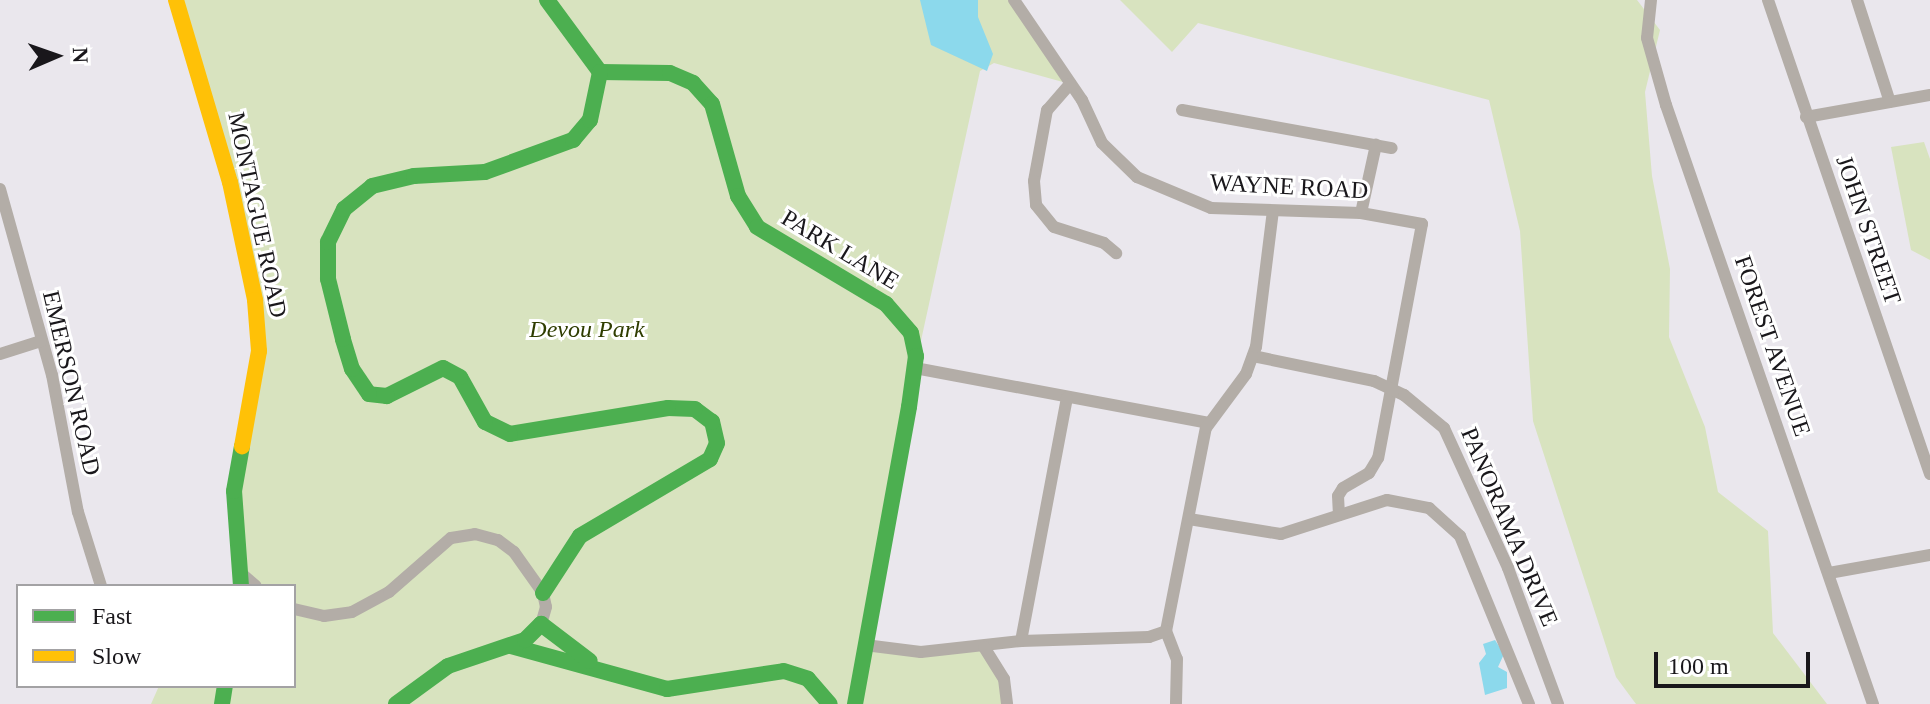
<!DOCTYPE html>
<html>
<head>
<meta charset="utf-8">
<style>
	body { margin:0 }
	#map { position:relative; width:1930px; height:704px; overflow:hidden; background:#eae7ed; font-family:"Times New Roman",serif }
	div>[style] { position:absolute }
	.green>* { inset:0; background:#d8e3bf }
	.water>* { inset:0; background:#8cd9ec }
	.street>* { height:12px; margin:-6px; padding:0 6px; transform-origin:6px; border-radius:6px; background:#b3ada7 }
	.fast>* { height:16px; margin:-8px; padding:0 8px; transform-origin:8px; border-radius:8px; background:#4caf50 }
	.slow>* { height:16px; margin:-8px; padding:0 8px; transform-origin:8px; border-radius:8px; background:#ffc107 }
	span { translate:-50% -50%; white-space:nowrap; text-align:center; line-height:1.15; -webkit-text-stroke:6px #fff; paint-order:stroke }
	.street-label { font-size:24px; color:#19171b }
	.park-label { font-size:24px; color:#2f3d00; font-style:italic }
	.legend { position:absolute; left:16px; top:584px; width:280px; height:104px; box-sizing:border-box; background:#fff; border:2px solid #a3a2a4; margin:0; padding:10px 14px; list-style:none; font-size:24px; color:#19171b }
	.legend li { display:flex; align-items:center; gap:16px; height:40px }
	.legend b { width:40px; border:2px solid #a3a2a4 }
	.north { position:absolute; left:16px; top:16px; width:80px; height:80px; -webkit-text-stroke:6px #fff; paint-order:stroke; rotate:88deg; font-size:22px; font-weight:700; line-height:32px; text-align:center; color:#19171b }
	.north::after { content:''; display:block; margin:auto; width:28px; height:36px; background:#19171b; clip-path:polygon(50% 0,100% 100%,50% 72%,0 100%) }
	.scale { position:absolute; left:1654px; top:652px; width:156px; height:36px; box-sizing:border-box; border:4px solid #19171b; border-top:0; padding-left:10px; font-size:24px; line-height:28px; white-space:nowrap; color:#19171b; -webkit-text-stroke:6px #fff; paint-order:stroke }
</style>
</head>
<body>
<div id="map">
	<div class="green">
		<div style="clip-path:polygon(176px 0,1014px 0,1070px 84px,994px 63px,980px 71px,915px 368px,866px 645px,984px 647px,1001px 673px,1007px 704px,151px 704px,159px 686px,294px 686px,294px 586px,241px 586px,234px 491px,255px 383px,255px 300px)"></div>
		<div style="clip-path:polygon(1120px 0,1637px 0,1660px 30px,1645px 92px,1652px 176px,1670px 269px,1669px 337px,1705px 427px,1718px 492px,1768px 531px,1773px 633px,1827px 704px,1636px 704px,1616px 677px,1533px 421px,1520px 231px,1489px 100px,1198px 23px,1172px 52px)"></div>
		<div style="clip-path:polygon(1924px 142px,1930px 159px,1930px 260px,1911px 250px,1891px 147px)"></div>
	</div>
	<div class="water">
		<div style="clip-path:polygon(920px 0,978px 0,978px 17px,993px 54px,987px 71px,931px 45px)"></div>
		<div style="clip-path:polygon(1495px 640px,1504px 654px,1498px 667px,1507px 672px,1507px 688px,1485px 695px,1479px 663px,1486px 654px,1483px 644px)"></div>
	</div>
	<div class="street">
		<div style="left:1014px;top:0;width:121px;rotate:55.8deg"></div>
		<div style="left:1082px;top:100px;width:47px;rotate:65.1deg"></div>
		<div style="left:1102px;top:143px;width:49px;rotate:44.2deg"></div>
		<div style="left:1137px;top:177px;width:80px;rotate:22.7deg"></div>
		<div style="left:1211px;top:208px;width:150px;rotate:1.9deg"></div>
		<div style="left:1361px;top:213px;width:62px;rotate:10.2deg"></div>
		<div style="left:1422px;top:224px;width:238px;rotate:100.6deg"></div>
		<div style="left:1378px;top:458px;width:17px;rotate:121deg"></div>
		<div style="left:1369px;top:473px;width:30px;rotate:150deg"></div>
		<div style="left:1343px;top:488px;width:9px;rotate:122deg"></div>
		<div style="left:1338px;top:496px;width:19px;rotate:87deg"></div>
		<div style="left:1651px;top:0;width:38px;rotate:96deg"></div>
		<div style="left:1647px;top:38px;width:70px;rotate:74.2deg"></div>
		<div style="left:1666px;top:105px;width:634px;rotate:70.94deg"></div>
		<div style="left:1768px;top:0;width:501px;rotate:71.13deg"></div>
		<div style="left:1857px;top:0;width:107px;rotate:72.1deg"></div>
		<div style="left:1070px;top:84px;width:35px;rotate:131deg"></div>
		<div style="left:1047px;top:110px;width:72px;rotate:100.4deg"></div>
		<div style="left:1034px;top:181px;width:24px;rotate:85deg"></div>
		<div style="left:1036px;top:205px;width:28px;rotate:51deg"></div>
		<div style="left:1054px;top:227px;width:52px;rotate:17.7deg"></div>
		<div style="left:1104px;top:243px;width:16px;rotate:40deg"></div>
		<div style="left:1182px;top:110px;width:213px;rotate:10.3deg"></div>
		<div style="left:1806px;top:117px;width:126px;rotate:-10.1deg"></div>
		<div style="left:0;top:189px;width:193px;rotate:74.4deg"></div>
		<div style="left:52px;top:375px;width:139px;rotate:79.3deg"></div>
		<div style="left:78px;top:512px;width:77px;rotate:72.7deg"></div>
		<div style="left:1361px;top:213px;width:70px;rotate:-77.6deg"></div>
		<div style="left:0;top:354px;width:43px;rotate:-17.6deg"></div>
		<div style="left:1253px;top:356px;width:124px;rotate:11.7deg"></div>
		<div style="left:1374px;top:381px;width:33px;rotate:25deg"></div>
		<div style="left:1404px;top:395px;width:52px;rotate:39.5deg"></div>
		<div style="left:1444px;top:428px;width:154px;rotate:65.4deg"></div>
		<div style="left:1508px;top:568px;width:145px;rotate:69.8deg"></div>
		<div style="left:915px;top:368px;width:299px;rotate:10.6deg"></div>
		<div style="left:1189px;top:519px;width:93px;rotate:9.3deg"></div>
		<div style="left:1281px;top:534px;width:111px;rotate:-17.8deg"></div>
		<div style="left:1387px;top:500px;width:43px;rotate:10.8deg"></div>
		<div style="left:1429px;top:508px;width:42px;rotate:42.1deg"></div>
		<div style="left:1460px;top:536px;width:182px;rotate:67.7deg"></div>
		<div style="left:1829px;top:573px;width:103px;rotate:-10.1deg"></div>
		<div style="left:242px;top:574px;width:18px;rotate:41deg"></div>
		<div style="left:294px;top:609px;width:31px;rotate:13deg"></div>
		<div style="left:324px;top:616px;width:28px;rotate:-8deg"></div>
		<div style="left:352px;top:612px;width:42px;rotate:-28.4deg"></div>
		<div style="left:389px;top:592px;width:82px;rotate:-41.1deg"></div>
		<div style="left:451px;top:538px;width:24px;rotate:-9deg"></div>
		<div style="left:475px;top:534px;width:24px;rotate:15deg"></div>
		<div style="left:498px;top:540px;width:20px;rotate:37deg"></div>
		<div style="left:514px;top:552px;width:50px;rotate:54.7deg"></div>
		<div style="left:543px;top:593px;width:14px;rotate:78deg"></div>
		<div style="left:546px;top:607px;width:18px;rotate:106deg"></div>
		<div style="left:1166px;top:631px;width:207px;rotate:-78.9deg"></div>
		<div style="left:1206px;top:428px;width:67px;rotate:-53.5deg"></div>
		<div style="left:1246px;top:374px;width:29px;rotate:-70deg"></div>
		<div style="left:1256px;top:347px;width:137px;rotate:-82.9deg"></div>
		<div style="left:1166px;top:631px;width:30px;rotate:69deg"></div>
		<div style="left:1177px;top:659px;width:45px;rotate:91.3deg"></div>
		<div style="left:1021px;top:641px;width:247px;rotate:-79.3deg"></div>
		<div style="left:865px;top:645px;width:56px;rotate:7.1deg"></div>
		<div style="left:921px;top:652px;width:101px;rotate:-6.3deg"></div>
		<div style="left:1021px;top:641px;width:128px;rotate:-1.8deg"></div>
		<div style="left:1149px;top:637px;width:18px;rotate:-19deg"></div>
		<div style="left:984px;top:647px;width:38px;rotate:58deg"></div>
		<div style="left:1004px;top:679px;width:25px;rotate:83deg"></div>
	</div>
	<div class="fast">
		<div style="left:547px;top:0;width:89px;rotate:53.6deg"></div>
		<div style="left:600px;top:72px;width:70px;rotate:0.8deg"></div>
		<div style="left:670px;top:73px;width:25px;rotate:23deg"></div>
		<div style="left:693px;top:83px;width:28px;rotate:48deg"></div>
		<div style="left:712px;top:104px;width:96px;rotate:74.2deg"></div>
		<div style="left:738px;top:196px;width:36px;rotate:58deg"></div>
		<div style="left:757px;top:227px;width:150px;rotate:30.8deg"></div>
		<div style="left:886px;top:304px;width:38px;rotate:49deg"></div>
		<div style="left:911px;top:333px;width:24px;rotate:78deg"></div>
		<div style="left:916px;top:356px;width:51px;rotate:97.8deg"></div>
		<div style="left:909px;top:407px;width:302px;rotate:100.3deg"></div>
		<div style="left:241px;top:586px;width:95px;rotate:-94.2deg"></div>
		<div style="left:234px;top:491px;width:46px;rotate:-79.9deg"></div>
		<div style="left:543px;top:593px;width:68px;rotate:-57deg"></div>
		<div style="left:580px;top:536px;width:151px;rotate:-30.6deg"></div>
		<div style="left:710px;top:459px;width:17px;rotate:-66deg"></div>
		<div style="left:717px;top:443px;width:22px;rotate:-103deg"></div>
		<div style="left:712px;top:422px;width:21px;rotate:-143deg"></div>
		<div style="left:695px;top:409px;width:27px;rotate:-178deg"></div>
		<div style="left:668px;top:408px;width:160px;rotate:170.7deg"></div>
		<div style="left:510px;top:434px;width:28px;rotate:-154deg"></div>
		<div style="left:485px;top:422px;width:51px;rotate:-119.1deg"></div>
		<div style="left:460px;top:377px;width:19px;rotate:-152deg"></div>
		<div style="left:443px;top:368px;width:63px;rotate:153.4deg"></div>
		<div style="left:387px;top:396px;width:18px;rotate:-174deg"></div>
		<div style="left:369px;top:394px;width:30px;rotate:-124deg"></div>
		<div style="left:352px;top:369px;width:31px;rotate:-107deg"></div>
		<div style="left:343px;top:339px;width:62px;rotate:-104deg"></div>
		<div style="left:328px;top:279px;width:37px;rotate:-90deg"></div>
		<div style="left:328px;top:242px;width:37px;rotate:-64deg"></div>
		<div style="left:344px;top:209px;width:36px;rotate:-39deg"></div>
		<div style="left:372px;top:186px;width:43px;rotate:-13.4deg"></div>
		<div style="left:414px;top:176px;width:71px;rotate:-3.2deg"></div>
		<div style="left:485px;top:172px;width:94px;rotate:-20deg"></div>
		<div style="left:573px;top:140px;width:26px;rotate:-50deg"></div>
		<div style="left:590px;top:120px;width:49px;rotate:-78.2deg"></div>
		<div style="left:511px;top:646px;width:162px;rotate:15.4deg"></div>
		<div style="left:667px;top:689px;width:118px;rotate:-8.7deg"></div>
		<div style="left:784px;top:671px;width:25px;rotate:18deg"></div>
		<div style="left:808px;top:679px;width:33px;rotate:49deg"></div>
		<div style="left:222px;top:704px;width:18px;rotate:-81deg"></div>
		<div style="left:396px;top:704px;width:64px;rotate:-36.2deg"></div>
		<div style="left:448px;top:666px;width:81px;rotate:-18.7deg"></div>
		<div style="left:525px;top:640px;width:23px;rotate:-45deg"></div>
		<div style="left:541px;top:624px;width:61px;rotate:37.1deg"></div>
	</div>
	<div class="slow">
		<div style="left:176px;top:0;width:190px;rotate:73.5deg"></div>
		<div style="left:230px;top:182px;width:121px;rotate:78deg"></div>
		<div style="left:255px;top:300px;width:51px;rotate:85.5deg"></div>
		<div style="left:259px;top:351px;width:97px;rotate:100.1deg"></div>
	</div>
	<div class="street-label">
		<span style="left:1289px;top:187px;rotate:3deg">WAYNE ROAD</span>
		<span style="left:257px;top:215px;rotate:78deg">MONTAGUE ROAD</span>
		<span style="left:1868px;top:230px;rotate:71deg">JOHN STREET</span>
		<span style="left:840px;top:250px;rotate:31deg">PARK LANE</span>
		<span style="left:1772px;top:346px;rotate:71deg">FOREST AVENUE</span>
		<span style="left:71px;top:383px;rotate:77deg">EMERSON ROAD</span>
		<span style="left:1509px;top:527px;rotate:67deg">PANORAMA DRIVE</span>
	</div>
	<div class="park-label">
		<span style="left:587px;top:330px">Devou Park</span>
	</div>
	<ul class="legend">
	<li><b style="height:10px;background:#4caf50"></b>Fast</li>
	<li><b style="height:10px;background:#ffc107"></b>Slow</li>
	</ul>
	<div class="north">N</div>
	<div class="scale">100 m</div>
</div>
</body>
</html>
